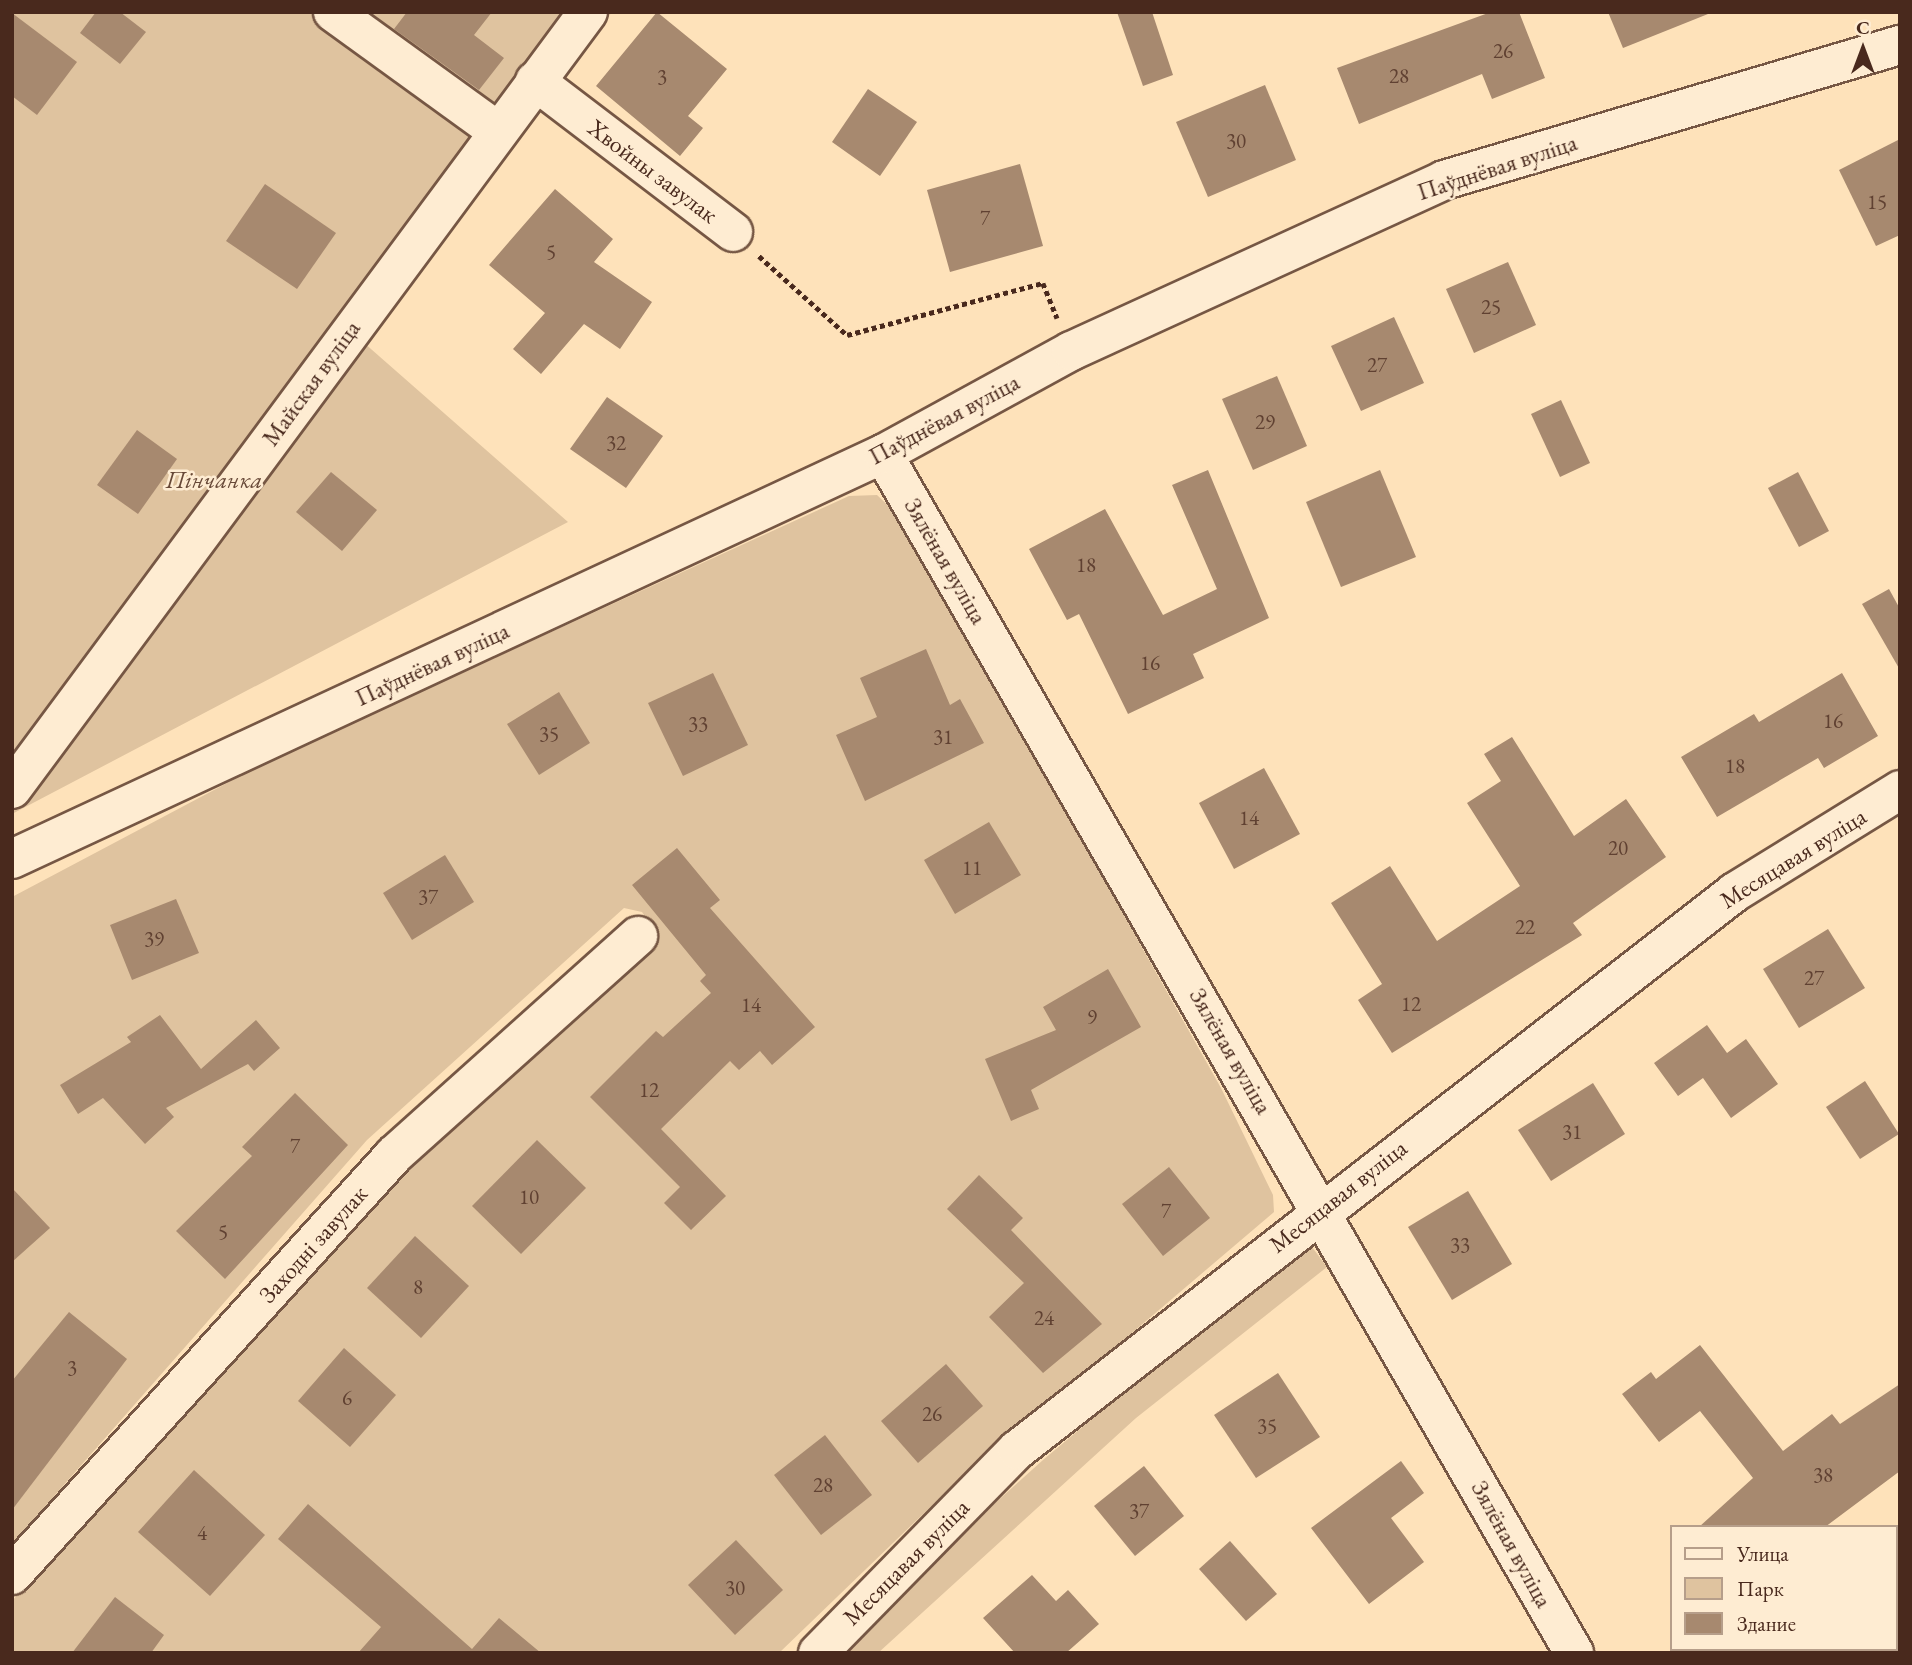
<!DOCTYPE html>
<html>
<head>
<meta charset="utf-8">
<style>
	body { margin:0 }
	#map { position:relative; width:1912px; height:1665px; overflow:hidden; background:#fee2ba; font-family:"EB Garamond",serif }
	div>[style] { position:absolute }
	.green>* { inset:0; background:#dfc39f }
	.building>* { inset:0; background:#a7896f }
	.path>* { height:4.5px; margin-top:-2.25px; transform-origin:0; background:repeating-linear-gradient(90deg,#49291d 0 5px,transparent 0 8.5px) }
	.roads { filter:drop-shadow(2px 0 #765744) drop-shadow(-2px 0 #765744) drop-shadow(0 2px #765744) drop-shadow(0 -2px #765744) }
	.minor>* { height:38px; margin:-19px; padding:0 19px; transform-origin:19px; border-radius:19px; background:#feecd2 }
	span { translate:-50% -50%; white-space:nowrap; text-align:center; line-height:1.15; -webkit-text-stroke:5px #feecd2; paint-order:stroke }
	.number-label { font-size:21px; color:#604132 }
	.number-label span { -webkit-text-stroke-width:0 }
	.street-label { font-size:24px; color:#49291d }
	.park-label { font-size:24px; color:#674837; font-style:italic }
	.frame { position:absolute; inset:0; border:14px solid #49291d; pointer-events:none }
	.legend { position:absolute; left:1670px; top:1525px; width:228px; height:126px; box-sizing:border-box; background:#feecd2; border:2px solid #b69e8a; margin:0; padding:9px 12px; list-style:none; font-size:21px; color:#49291d }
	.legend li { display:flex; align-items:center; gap:14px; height:35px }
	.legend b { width:35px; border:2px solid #b69e8a }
	.north { position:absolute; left:1828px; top:14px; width:70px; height:70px; -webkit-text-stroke:5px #feecd2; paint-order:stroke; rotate:0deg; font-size:19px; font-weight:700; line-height:28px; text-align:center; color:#49291d }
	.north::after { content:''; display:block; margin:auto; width:24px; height:32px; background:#49291d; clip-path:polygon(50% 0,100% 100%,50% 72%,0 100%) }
</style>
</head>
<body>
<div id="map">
	<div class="green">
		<div style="clip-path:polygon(12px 12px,612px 12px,363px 342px,568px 522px,12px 814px)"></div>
		<div style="clip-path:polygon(877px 495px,900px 517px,1221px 1088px,1273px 1195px,1274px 1212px,951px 1487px,779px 1653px,12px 1653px,12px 1601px,173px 1418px,406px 1168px,654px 949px,653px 928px,642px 912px,624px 908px,367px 1140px,12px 1544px,12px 897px,267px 762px,849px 496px)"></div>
		<div style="clip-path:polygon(1298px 1246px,1312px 1247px,1327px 1267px,1136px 1418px,878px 1653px,844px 1653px,934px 1558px,1043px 1460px)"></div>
	</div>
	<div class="building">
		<div style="clip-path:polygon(96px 12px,120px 12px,146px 32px,120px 64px,80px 33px)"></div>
		<div style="clip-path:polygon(407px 12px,492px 12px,474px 35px,504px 58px,479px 90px,394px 29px)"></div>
		<div style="clip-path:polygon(657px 12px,727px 69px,688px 116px,703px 128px,680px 156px,596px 86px)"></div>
		<div style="clip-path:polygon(1117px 12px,1152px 12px,1173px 75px,1143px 86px)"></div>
		<div style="clip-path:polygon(1491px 12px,1519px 12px,1545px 78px,1492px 99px,1482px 74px,1359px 124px,1337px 68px)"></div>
		<div style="clip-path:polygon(1608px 12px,1707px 12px,1708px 14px,1623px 48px)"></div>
		<div style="clip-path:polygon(12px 13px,77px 62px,37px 115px,12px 96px)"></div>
		<div style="clip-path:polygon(1265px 85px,1296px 160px,1208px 197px,1176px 122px)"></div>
		<div style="clip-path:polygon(868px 89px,917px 122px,880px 176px,832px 142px)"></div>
		<div style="clip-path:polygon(1900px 139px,1900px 235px,1876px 246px,1839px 170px)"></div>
		<div style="clip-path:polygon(1020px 164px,1043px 246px,950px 272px,927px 190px)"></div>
		<div style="clip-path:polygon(265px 184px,336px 233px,297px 289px,226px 241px)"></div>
		<div style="clip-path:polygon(555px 189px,613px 239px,594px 262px,652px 302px,620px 349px,584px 324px,541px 374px,513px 349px,545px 313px,489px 265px)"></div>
		<div style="clip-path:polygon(1508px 262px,1536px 325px,1474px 353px,1446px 289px)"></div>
		<div style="clip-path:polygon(1394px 317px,1424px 383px,1361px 411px,1331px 346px)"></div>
		<div style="clip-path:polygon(1277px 376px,1307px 446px,1253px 470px,1222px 399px)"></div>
		<div style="clip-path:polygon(607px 397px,663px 436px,626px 488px,570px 449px)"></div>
		<div style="clip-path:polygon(1561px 400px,1590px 463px,1560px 477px,1531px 414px)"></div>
		<div style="clip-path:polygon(137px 430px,177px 459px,138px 514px,97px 485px)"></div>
		<div style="clip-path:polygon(1208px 470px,1269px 618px,1193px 654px,1204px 678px,1128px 714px,1079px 614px,1067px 620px,1029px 549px,1105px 509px,1163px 615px,1217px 589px,1172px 485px)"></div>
		<div style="clip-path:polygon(1380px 470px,1416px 557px,1341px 587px,1306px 502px)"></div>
		<div style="clip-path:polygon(331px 472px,377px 510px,342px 551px,296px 512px)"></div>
		<div style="clip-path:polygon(1798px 472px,1829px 531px,1799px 547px,1768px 488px)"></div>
		<div style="clip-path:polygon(1889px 589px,1900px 609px,1900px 670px,1862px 604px)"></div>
		<div style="clip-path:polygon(926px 649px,950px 705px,960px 699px,984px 743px,865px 801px,836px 735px,877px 717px,860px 678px)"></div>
		<div style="clip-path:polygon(713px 673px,748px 745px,683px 776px,648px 703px)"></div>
		<div style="clip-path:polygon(1842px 673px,1878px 736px,1824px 768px,1818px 758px,1717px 817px,1681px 757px,1754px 714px,1759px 722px)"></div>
		<div style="clip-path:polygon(559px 692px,590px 743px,539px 775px,507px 724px)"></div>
		<div style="clip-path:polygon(1512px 737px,1574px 836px,1626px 799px,1666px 857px,1573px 923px,1582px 935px,1392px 1053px,1358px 1000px,1382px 984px,1331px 903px,1390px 866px,1437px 941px,1520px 886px,1467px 803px,1501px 781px,1484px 754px)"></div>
		<div style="clip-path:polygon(1264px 768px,1300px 834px,1234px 869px,1199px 803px)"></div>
		<div style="clip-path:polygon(989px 822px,1021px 875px,955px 914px,924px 860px)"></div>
		<div style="clip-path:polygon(677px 848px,720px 900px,710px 908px,815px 1027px,772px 1065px,760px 1051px,739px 1070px,730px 1061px,661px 1129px,726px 1196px,691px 1230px,664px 1203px,680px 1187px,590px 1097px,656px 1031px,663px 1037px,711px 993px,700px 981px,706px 975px,632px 885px)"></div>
		<div style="clip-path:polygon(445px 855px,474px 902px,412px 940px,383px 893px)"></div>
		<div style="clip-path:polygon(176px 899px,199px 953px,132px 980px,110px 925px)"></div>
		<div style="clip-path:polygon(1828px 929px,1865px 988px,1799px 1028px,1763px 969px)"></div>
		<div style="clip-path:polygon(1108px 969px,1141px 1027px,1031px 1090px,1039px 1109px,1011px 1121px,985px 1059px,1056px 1030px,1043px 1007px)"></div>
		<div style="clip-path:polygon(160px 1015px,201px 1069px,256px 1020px,280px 1048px,254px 1071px,248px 1064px,166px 1108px,174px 1117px,145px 1144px,103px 1098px,78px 1114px,60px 1085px,131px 1042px,127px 1037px)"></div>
		<div style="clip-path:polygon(1707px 1025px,1727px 1053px,1746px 1039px,1778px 1084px,1731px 1118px,1703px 1078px,1678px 1096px,1654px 1063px)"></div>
		<div style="clip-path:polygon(1865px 1081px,1899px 1134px,1860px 1159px,1826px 1107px)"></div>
		<div style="clip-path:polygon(1593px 1083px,1625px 1134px,1551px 1181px,1518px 1130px)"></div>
		<div style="clip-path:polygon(295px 1093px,348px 1145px,225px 1279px,176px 1231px,252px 1156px,242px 1147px)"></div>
		<div style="clip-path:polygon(537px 1140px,586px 1188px,521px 1254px,472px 1206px)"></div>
		<div style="clip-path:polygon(1169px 1167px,1210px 1218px,1163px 1256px,1122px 1204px)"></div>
		<div style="clip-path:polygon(979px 1175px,1023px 1218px,1011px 1230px,1102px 1324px,1043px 1373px,989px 1317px,1024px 1283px,947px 1209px)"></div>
		<div style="clip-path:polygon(12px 1188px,50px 1228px,12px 1262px)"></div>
		<div style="clip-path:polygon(1468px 1191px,1512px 1264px,1452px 1300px,1408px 1227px)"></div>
		<div style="clip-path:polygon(415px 1236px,469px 1286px,421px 1338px,367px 1288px)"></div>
		<div style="clip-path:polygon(69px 1312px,127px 1359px,12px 1510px,12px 1381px)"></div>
		<div style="clip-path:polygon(1700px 1345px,1783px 1451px,1832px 1414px,1840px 1424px,1900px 1384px,1900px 1471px,1825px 1527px,1699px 1527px,1753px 1478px,1700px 1411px,1659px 1442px,1622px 1394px,1651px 1372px,1656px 1379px)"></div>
		<div style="clip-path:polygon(344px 1348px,396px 1395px,350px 1447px,298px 1401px)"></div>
		<div style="clip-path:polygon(946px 1364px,983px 1406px,918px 1463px,881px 1421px)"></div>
		<div style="clip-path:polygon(1278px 1373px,1320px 1437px,1256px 1478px,1214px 1415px)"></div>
		<div style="clip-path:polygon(825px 1435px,872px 1495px,821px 1535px,774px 1475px)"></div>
		<div style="clip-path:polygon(1401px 1461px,1424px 1493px,1391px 1518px,1424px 1562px,1369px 1604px,1311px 1528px)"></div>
		<div style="clip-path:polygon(1144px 1466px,1184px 1516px,1135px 1556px,1094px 1506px)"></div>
		<div style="clip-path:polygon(194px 1470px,265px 1535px,210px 1596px,138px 1532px)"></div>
		<div style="clip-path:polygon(308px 1504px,472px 1649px,499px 1618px,541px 1653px,358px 1653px,381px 1627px,278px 1539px)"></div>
		<div style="clip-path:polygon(736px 1540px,783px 1590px,735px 1635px,688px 1585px)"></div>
		<div style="clip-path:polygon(1230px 1541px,1277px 1594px,1246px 1621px,1199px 1569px)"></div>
		<div style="clip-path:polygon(1032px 1575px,1056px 1601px,1068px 1590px,1099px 1624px,1066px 1653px,1015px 1653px,983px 1618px)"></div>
		<div style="clip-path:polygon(115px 1597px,164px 1635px,151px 1653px,72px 1653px)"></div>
	</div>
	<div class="path">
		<div style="left:759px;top:256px;width:118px;rotate:41.9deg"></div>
		<div style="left:847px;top:335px;width:203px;rotate:-14.9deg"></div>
		<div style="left:1043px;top:283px;width:38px;rotate:68deg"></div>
	</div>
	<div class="roads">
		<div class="minor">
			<div style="left:333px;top:12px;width:201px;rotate:35.9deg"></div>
			<div style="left:535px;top:81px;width:249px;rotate:37.3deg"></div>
			<div style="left:883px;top:454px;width:1384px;rotate:60.04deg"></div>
			<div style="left:12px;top:789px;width:967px;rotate:-53.45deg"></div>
			<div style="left:12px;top:859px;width:961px;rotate:-24.94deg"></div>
			<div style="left:883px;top:454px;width:214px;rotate:-28.7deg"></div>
			<div style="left:1071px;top:351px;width:410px;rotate:-24.6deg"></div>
			<div style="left:1444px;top:180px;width:476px;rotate:-16.5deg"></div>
			<div style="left:12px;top:1575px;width:568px;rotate:-47.71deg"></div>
			<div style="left:394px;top:1155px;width:328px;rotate:-41.9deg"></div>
			<div style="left:1896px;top:1579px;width:4px;rotate:-27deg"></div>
			<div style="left:818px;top:1653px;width:284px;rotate:-45.6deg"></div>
			<div style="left:1017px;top:1450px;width:909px;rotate:-37.85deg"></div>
			<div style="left:1735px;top:892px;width:194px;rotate:-31.7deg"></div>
			<div style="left:1797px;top:1653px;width:6px;rotate:-45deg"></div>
		</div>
	</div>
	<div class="number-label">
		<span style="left:1503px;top:51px">26</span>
		<span style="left:1399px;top:76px">28</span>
		<span style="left:662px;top:77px">3</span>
		<span style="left:1236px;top:141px">30</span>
		<span style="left:1877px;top:202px">15</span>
		<span style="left:985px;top:218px">7</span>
		<span style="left:551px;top:252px">5</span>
		<span style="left:1491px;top:307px">25</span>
		<span style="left:1377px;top:365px">27</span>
		<span style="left:1265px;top:422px">29</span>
		<span style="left:616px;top:443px">32</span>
		<span style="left:1086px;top:565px">18</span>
		<span style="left:1150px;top:663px">16</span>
		<span style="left:1833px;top:721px">16</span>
		<span style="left:698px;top:724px">33</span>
		<span style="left:549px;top:734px">35</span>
		<span style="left:943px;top:737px">31</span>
		<span style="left:1735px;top:766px">18</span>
		<span style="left:1249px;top:818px">14</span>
		<span style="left:1618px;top:848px">20</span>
		<span style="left:972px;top:868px">11</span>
		<span style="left:428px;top:897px">37</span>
		<span style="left:1525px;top:927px">22</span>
		<span style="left:154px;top:939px">39</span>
		<span style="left:1814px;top:978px">27</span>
		<span style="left:1411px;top:1004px">12</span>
		<span style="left:751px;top:1005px">14</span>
		<span style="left:1092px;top:1017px">9</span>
		<span style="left:649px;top:1090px">12</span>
		<span style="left:1572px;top:1132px">31</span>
		<span style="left:295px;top:1146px">7</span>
		<span style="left:529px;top:1197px">10</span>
		<span style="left:1166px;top:1211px">7</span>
		<span style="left:223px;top:1232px">5</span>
		<span style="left:1460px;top:1245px">33</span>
		<span style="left:418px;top:1287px">8</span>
		<span style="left:1044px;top:1318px">24</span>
		<span style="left:72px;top:1368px">3</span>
		<span style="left:347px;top:1398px">6</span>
		<span style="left:932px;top:1414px">26</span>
		<span style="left:1267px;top:1426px">35</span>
		<span style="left:1823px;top:1475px">38</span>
		<span style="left:823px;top:1485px">28</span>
		<span style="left:1139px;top:1511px">37</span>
		<span style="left:202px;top:1533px">4</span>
		<span style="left:735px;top:1588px">30</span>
	</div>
	<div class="street-label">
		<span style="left:1497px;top:167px;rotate:-18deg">Паўднёвая вуліца</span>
		<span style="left:653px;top:171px;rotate:37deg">Хвойны завулак</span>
		<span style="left:311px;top:383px;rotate:-54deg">Майская вуліца</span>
		<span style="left:944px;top:419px;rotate:-28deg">Паўднёвая вуліца</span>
		<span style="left:946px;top:561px;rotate:60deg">Зялёная вуліца</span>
		<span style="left:432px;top:664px;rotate:-25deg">Паўднёвая вуліца</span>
		<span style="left:1793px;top:858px;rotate:-32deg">Месяцавая вуліца</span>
		<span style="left:1231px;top:1051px;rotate:60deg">Зялёная вуліца</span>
		<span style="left:1338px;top:1196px;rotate:-38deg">Месяцавая вуліца</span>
		<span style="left:313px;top:1244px;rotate:-48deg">Заходні завулак</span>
		<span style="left:1512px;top:1544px;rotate:61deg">Зялёная вуліца</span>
		<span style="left:906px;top:1562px;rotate:-45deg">Месяцавая вуліца</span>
	</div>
	<div class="park-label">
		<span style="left:214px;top:480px">Пінчанка</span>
	</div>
	<div class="frame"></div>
	<ul class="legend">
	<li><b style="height:9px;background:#feecd2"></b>Улица</li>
	<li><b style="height:19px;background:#dfc39f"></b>Парк</li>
	<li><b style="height:19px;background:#a7896f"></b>Здание</li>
	</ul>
	<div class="north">С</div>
</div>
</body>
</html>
